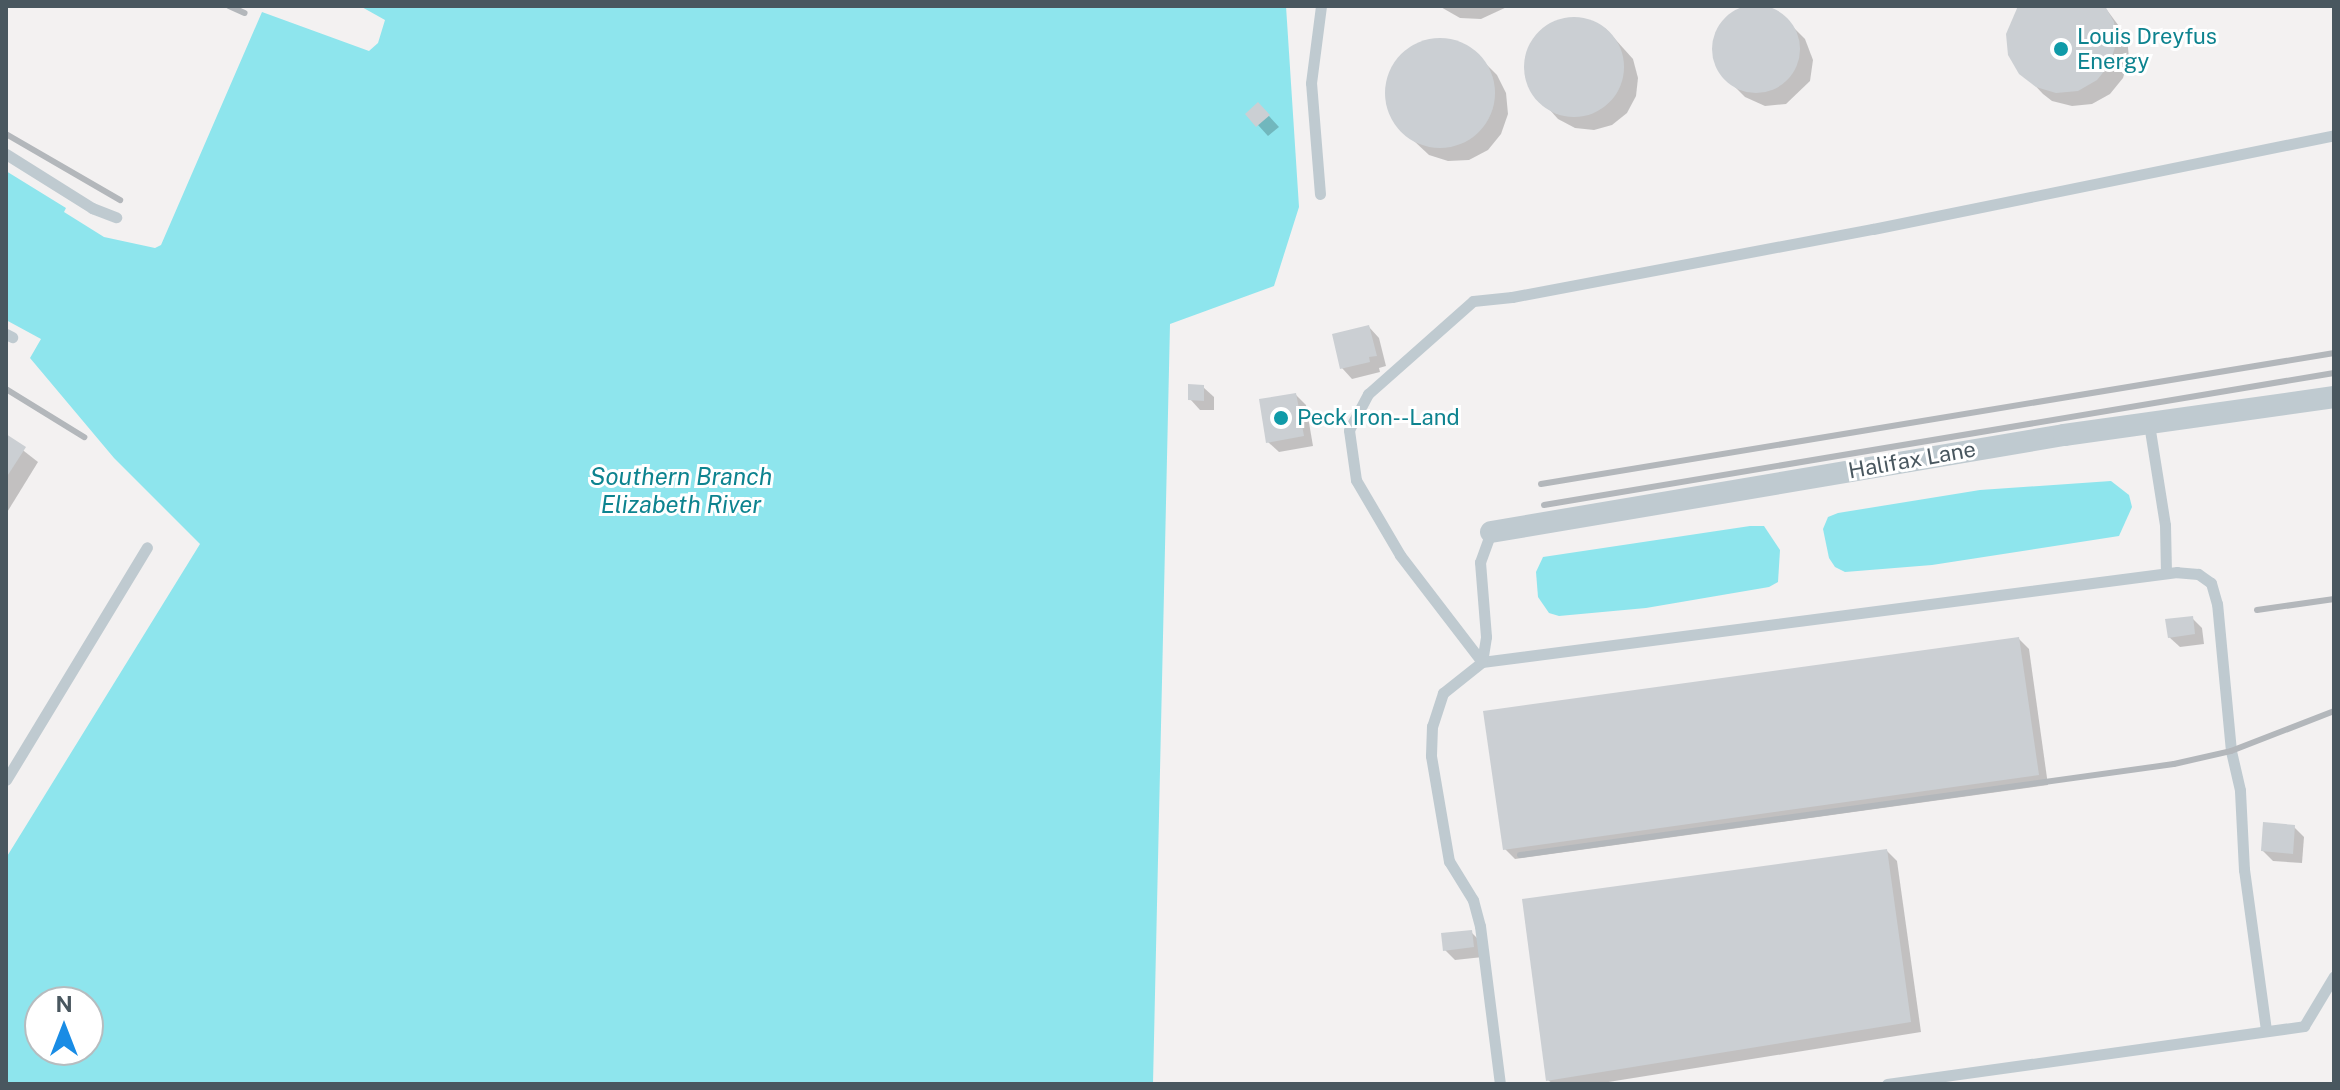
<!DOCTYPE html>
<html>
<head>
<meta charset="utf-8">
<style>
	body { margin:0 }
	#map { position:relative; width:2340px; height:1090px; overflow:hidden; background:#f3f1f1; font-family:"Public Sans",sans-serif }
	div>[style] { position:absolute }
	.water>* { inset:0; background:#8ee5ed }
	.shadow>* { inset:0; background:#0003 }
	.building>* { inset:0; background:#cbcfd3 }
	.round { border-radius:50% }
	.lane>* { height:11px; margin:-5.5px; padding:0 5.5px; transform-origin:5.5px; border-radius:5.5px; background:#bfcad0 }
	.street>* { height:22px; margin:-11px; padding:0 11px; transform-origin:11px; border-radius:11px; background:#bfcad0 }
	.rail>* { height:6px; margin:-3px; padding:0 3px; transform-origin:3px; border-radius:3px; background:#b3b7bb }
	.dots>* { width:22px; height:22px; translate:-50% -50%; box-sizing:border-box; border:4px solid #fff; border-radius:50% }
	span { translate:-50% -50%; white-space:nowrap; text-align:center; line-height:1.15; -webkit-text-stroke:6px #fff; paint-order:stroke }
	.culture-label { font-size:22px; color:#0d838f }
	.left { translate:0 -50%; text-align:left }
	.street-label { font-size:22px; color:#49575f }
	.water-label { font-size:24px; color:#0d838f; font-style:italic }
	.frame { position:absolute; inset:0; border:8px solid #49575f; pointer-events:none }
	.north { position:absolute; left:24px; top:986px; width:80px; height:80px; box-sizing:border-box; background:#fff; border:2px solid #b6bcbf; border-radius:50%; rotate:0deg; font-size:22px; font-weight:700; line-height:32px; text-align:center; color:#49575f }
	.north::after { content:''; display:block; margin:auto; width:28px; height:36px; background:#198ce5; clip-path:polygon(50% 0,100% 100%,50% 72%,0 100%) }
</style>
</head>
<body>
<div id="map">
	<div class="water">
		<div style="clip-path:polygon(evenodd,360px 6px,1286px 6px,1299px 207px,1274px 286px,1170px 324px,1153px 1084px,6px 1084px,6px 858px,200px 544px,114px 458px,30px 358px,41px 339px,6px 320px,6px 171px,66px 208px,64px 212px,104px 237px,155px 248px,161px 245px,262px 12px,369px 51px,378px 43px,385px 20px,360px 6px,40px 1002px,88px 1002px,88px 1050px,40px 1050px,40px 1002px)"></div>
		<div style="clip-path:polygon(2111px 481px,2129px 495px,2132px 507px,2119px 536px,1932px 565px,1845px 572px,1835px 567px,1829px 558px,1823px 529px,1828px 517px,1838px 513px,1980px 490px)"></div>
		<div style="clip-path:polygon(1750px 526px,1764px 526px,1780px 550px,1778px 582px,1769px 587px,1646px 608px,1559px 616px,1549px 613px,1538px 597px,1536px 572px,1543px 557px)"></div>
	</div>
	<div class="shadow">
		<div style="clip-path:polygon(1439px 6px,1509px 6px,1481px 19px,1460px 18px)"></div>
		<div style="clip-path:polygon(2020px 6px,2104px 6px,2127px 37px,2129px 58px,2123px 78px,2110px 94px,2092px 104px,2072px 106px,2052px 101px,2043px 94px,2029px 79px,2008px 34px)"></div>
		<div style="clip-path:polygon(1752px 7px,1762px 8px,1783px 17px,1805px 39px,1813px 60px,1810px 81px,1786px 104px,1765px 106px,1745px 97px,1722px 74px,1714px 53px,1714px 43px,1723px 23px,1741px 10px)"></div>
		<div style="clip-path:polygon(1570px 18px,1589px 20px,1606px 29px,1633px 59px,1638px 78px,1636px 96px,1627px 113px,1612px 125px,1594px 130px,1575px 128px,1558px 119px,1531px 89px,1526px 71px,1528px 52px,1537px 36px,1552px 24px)"></div>
		<div style="clip-path:polygon(1446px 40px,1465px 46px,1482px 60px,1497px 75px,1506px 93px,1508px 114px,1501px 134px,1488px 150px,1469px 160px,1448px 161px,1429px 155px,1398px 126px,1388px 107px,1386px 87px,1393px 67px,1406px 51px,1425px 42px)"></div>
		<div style="clip-path:polygon(1248px 114px,1268px 115px,1279px 127px,1268px 136px)"></div>
		<div style="clip-path:polygon(1369px 327px,1379px 338px,1386px 366px,1379px 368px,1380px 372px,1352px 379px,1342px 368px)"></div>
		<div style="clip-path:polygon(1203px 387px,1214px 397px,1214px 410px,1200px 410px,1190px 399px)"></div>
		<div style="clip-path:polygon(1296px 395px,1306px 405px,1313px 446px,1279px 452px,1268px 442px)"></div>
		<div style="clip-path:polygon(6px 437px,38px 462px,6px 514px)"></div>
		<div style="clip-path:polygon(2192px 618px,2202px 628px,2204px 644px,2180px 647px,2169px 637px)"></div>
		<div style="clip-path:polygon(2019px 639px,2029px 649px,2048px 785px,1515px 859px,1505px 849px)"></div>
		<div style="clip-path:polygon(2294px 827px,2304px 837px,2302px 863px,2273px 861px,2263px 851px)"></div>
		<div style="clip-path:polygon(1887px 851px,1897px 861px,1921px 1032px,1596px 1084px,1553px 1084px,1548px 1080px)"></div>
		<div style="clip-path:polygon(1471px 932px,1481px 942px,1483px 957px,1455px 960px,1445px 950px)"></div>
	</div>
	<div class="building">
		<div class="round" style="left:1712px;top:5px;width:88px;height:88px"></div>
		<div style="clip-path:polygon(2018px 6px,2105px 6px,2114px 22px,2116px 43px,2110px 64px,2097px 80px,2078px 91px,2056px 93px,2036px 87px,2019px 74px,2008px 55px,2006px 34px)"></div>
		<div class="round" style="left:1524px;top:17px;width:100px;height:100px"></div>
		<div class="round" style="left:1385px;top:38px;width:110px;height:110px"></div>
		<div style="clip-path:polygon(1258px 102px,1270px 115px,1256px 127px,1245px 114px)"></div>
		<div style="clip-path:polygon(1369px 325px,1377px 356px,1369px 357px,1370px 362px,1340px 369px,1332px 334px)"></div>
		<div style="clip-path:polygon(1188px 384px,1204px 385px,1204px 401px,1188px 400px)"></div>
		<div style="clip-path:polygon(1296px 393px,1304px 436px,1266px 443px,1259px 399px)"></div>
		<div style="clip-path:polygon(6px 434px,26px 447px,6px 478px)"></div>
		<div style="clip-path:polygon(2193px 616px,2195px 634px,2168px 638px,2165px 619px)"></div>
		<div style="clip-path:polygon(2019px 637px,2039px 775px,1503px 850px,1483px 711px)"></div>
		<div style="clip-path:polygon(2263px 822px,2295px 825px,2293px 854px,2261px 851px)"></div>
		<div style="clip-path:polygon(1887px 849px,1911px 1022px,1546px 1081px,1522px 899px)"></div>
		<div style="clip-path:polygon(1472px 930px,1474px 947px,1443px 951px,1441px 933px)"></div>
	</div>
	<div class="lane">
		<div style="left:6px;top:154px;width:102px;rotate:32.1deg"></div>
		<div style="left:92px;top:208px;width:26px;rotate:21deg"></div>
		<div style="left:1320px;top:194px;width:111px;rotate:-94.6deg"></div>
		<div style="left:1311px;top:83px;width:78px;rotate:-82.6deg"></div>
		<div style="left:6px;top:334px;width:7px;rotate:27deg"></div>
		<div style="left:2149px;top:424px;width:102px;rotate:81deg"></div>
		<div style="left:2165px;top:525px;width:48px;rotate:88.8deg"></div>
		<div style="left:1491px;top:532px;width:32px;rotate:110deg"></div>
		<div style="left:1480px;top:562px;width:75px;rotate:85.4deg"></div>
		<div style="left:1486px;top:637px;width:25px;rotate:99deg"></div>
		<div style="left:1482px;top:662px;width:50px;rotate:141.5deg"></div>
		<div style="left:1443px;top:693px;width:35px;rotate:108deg"></div>
		<div style="left:1432px;top:726px;width:30px;rotate:92deg"></div>
		<div style="left:1431px;top:756px;width:107px;rotate:80.3deg"></div>
		<div style="left:1449px;top:861px;width:46px;rotate:58.4deg"></div>
		<div style="left:1473px;top:900px;width:27px;rotate:75deg"></div>
		<div style="left:1480px;top:926px;width:159px;rotate:82.8deg"></div>
		<div style="left:6px;top:780px;width:272px;rotate:-58.8deg"></div>
		<div style="left:2266px;top:1030px;width:162px;rotate:-97.8deg"></div>
		<div style="left:2244px;top:870px;width:80px;rotate:-92.9deg"></div>
		<div style="left:2240px;top:790px;width:40px;rotate:-103deg"></div>
		<div style="left:2231px;top:751px;width:148px;rotate:-95.4deg"></div>
		<div style="left:2217px;top:604px;width:22px;rotate:-106deg"></div>
		<div style="left:2211px;top:583px;width:16px;rotate:-145deg"></div>
		<div style="left:2198px;top:574px;width:21px;rotate:-175deg"></div>
		<div style="left:2177px;top:572px;width:701px;rotate:172.62deg"></div>
		<div style="left:1482px;top:662px;width:135px;rotate:-127.5deg"></div>
		<div style="left:1400px;top:555px;width:87px;rotate:-120.4deg"></div>
		<div style="left:1356px;top:480px;width:50px;rotate:-98deg"></div>
		<div style="left:1349px;top:430px;width:41px;rotate:-62.2deg"></div>
		<div style="left:1368px;top:394px;width:140px;rotate:-41.5deg"></div>
		<div style="left:1473px;top:301px;width:39px;rotate:-6deg"></div>
		<div style="left:1512px;top:297px;width:367px;rotate:-10.7deg"></div>
		<div style="left:1873px;top:229px;width:470px;rotate:-11.5deg"></div>
		<div style="left:1887px;top:1084px;width:421px;rotate:-7.9deg"></div>
		<div style="left:2304px;top:1026px;width:58px;rotate:-59deg"></div>
	</div>
	<div class="street">
		<div style="left:1491px;top:532px;width:581px;rotate:-9.61deg"></div>
		<div style="left:2064px;top:435px;width:273px;rotate:-8deg"></div>
	</div>
	<div class="rail">
		<div style="left:229px;top:6px;width:17px;rotate:24deg"></div>
		<div style="left:6px;top:134px;width:132px;rotate:30.1deg"></div>
		<div style="left:6px;top:389px;width:92px;rotate:31.6deg"></div>
		<div style="left:1541px;top:484px;width:804px;rotate:-9.38deg"></div>
		<div style="left:1544px;top:505px;width:801px;rotate:-9.49deg"></div>
		<div style="left:2257px;top:610px;width:78px;rotate:-8.1deg"></div>
		<div style="left:1520px;top:855px;width:660px;rotate:-7.92deg"></div>
		<div style="left:2174px;top:764px;width:58px;rotate:-12.8deg"></div>
		<div style="left:2231px;top:751px;width:110px;rotate:-21.2deg"></div>
	</div>
	<div class="dots">
		<div style="left:2061px;top:49px;background:#0f9aa8"></div>
		<div style="left:1281px;top:418px;background:#0f9aa8"></div>
	</div>
	<div class="culture-label">
		<span class="left" style="left:2077px;top:49px">Louis Dreyfus<br>Energy</span>
		<span class="left" style="left:1297px;top:418px">Peck Iron--Land</span>
	</div>
	<div class="street-label">
		<span style="left:1912px;top:460px;rotate:-10deg">Halifax Lane</span>
	</div>
	<div class="water-label">
		<span style="left:681px;top:491px">Southern Branch<br>Elizabeth River</span>
	</div>
	<div class="frame"></div>
	<div class="north">N</div>
</div>
</body>
</html>
